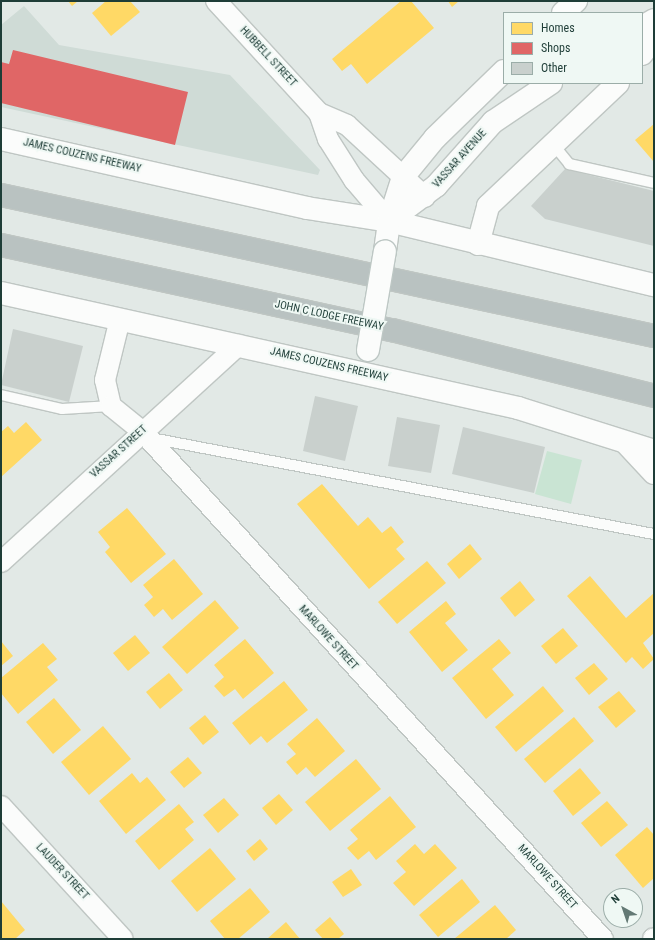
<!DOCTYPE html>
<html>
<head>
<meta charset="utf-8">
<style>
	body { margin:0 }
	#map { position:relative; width:655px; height:940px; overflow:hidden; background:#e2e9e6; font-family:"Roboto Condensed",sans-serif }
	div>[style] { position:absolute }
	.built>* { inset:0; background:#cfdbd6 }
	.green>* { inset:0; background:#c9e4d3 }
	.homes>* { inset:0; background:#ffd966 }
	.shops>* { inset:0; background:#e06666 }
	.building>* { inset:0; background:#c9d0cd }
	.roads { filter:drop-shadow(1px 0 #bfc6c3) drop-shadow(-1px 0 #bfc6c3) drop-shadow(0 1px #bfc6c3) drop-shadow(0 -1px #bfc6c3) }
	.lane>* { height:10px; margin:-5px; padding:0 5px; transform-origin:5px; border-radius:5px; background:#fbfcfb }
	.street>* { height:20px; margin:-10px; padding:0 10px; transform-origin:10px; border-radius:10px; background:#fbfcfb }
	.secondary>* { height:22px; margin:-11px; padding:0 11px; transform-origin:11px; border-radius:11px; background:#fbfcfb }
	.highway>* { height:22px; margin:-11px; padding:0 11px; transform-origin:11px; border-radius:11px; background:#b9c2c1 }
	.bridges { filter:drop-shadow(1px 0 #bdc7c4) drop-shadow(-1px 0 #bdc7c4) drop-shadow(0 1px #bdc7c4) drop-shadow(0 -1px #bdc7c4) }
	.secondary-bridge>* { height:22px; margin:-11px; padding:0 11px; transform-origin:11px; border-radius:11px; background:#fbfcfb }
	span { translate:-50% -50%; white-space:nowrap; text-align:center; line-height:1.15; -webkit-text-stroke:4px #eff8f4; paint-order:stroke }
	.street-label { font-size:11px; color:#1e3d37 }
	.frame { position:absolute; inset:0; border:2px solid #1e3d37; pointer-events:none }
	.legend { position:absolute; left:503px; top:12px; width:140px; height:72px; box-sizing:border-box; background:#eff8f4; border:1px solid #9bada8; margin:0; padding:5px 7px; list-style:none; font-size:12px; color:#1e3d37 }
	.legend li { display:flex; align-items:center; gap:8px; height:20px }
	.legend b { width:20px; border:1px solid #9bada8 }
	.north { position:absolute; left:603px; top:888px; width:40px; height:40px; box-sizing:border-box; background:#eff8f4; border:1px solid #9bada8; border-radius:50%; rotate:320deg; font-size:11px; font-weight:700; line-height:16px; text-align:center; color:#1e3d37 }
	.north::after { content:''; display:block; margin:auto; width:14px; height:18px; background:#637974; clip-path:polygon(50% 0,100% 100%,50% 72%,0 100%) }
</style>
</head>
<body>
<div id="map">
	<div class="built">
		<div style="clip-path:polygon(24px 6px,59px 45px,230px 75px,320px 170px,318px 175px,1px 107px,1px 25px)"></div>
	</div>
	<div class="green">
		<div style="clip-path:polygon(547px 451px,582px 460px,571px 504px,535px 494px)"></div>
	</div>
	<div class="homes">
		<div style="clip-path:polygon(68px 1px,78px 1px,72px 6px)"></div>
		<div style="clip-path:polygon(106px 1px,130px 1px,140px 12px,111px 36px,92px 13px)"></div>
		<div style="clip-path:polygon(401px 1px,411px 1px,434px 28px,367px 84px,351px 64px,342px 71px,332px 59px)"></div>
		<div style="clip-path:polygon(448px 1px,459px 1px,452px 7px)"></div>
		<div style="clip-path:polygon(654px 124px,654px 162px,635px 140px)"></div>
		<div style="clip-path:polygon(26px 422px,42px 440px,1px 477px,1px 432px,8px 426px,14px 433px)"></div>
		<div style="clip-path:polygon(322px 484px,358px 526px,368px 517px,382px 533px,391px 526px,404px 542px,396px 549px,405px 559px,369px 589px,297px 504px)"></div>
		<div style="clip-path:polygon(127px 508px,166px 554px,131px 583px,105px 552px,110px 547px,98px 532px)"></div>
		<div style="clip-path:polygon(470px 544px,482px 559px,459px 579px,447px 564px)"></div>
		<div style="clip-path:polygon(174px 559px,203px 594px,172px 620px,163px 609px,154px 617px,144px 605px,153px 597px,143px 585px)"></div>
		<div style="clip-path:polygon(427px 561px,446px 583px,397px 624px,378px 602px)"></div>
		<div style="clip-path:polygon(590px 576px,626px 618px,654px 593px,654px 633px,643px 643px,654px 659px,643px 669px,632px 657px,626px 663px,567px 596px)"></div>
		<div style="clip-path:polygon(520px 581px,535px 600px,515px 617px,500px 598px)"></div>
		<div style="clip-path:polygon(215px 600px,239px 628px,187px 674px,162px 647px)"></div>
		<div style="clip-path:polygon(446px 601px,456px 614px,445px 623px,468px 650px,442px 672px,409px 632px)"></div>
		<div style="clip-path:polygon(563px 628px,578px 646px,556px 664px,541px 646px)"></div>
		<div style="clip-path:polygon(135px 635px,150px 653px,128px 671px,113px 653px)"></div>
		<div style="clip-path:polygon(245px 639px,274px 673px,243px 699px,235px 689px,224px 697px,214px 686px,224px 677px,214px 665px)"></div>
		<div style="clip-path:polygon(499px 639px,511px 653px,492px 669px,514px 695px,486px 719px,452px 678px)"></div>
		<div style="clip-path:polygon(1px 641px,13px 656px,1px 666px)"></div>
		<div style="clip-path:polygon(43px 643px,57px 659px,47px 667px,58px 680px,18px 714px,1px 693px,1px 678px)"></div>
		<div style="clip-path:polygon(594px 663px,608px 679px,589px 695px,575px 678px)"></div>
		<div style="clip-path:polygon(169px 673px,183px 690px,160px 709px,146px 692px)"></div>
		<div style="clip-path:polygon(284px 681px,308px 710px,267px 743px,261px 736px,250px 745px,232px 723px)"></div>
		<div style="clip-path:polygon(543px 686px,564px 711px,516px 752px,495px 727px)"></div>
		<div style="clip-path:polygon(619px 691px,636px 711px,616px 728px,598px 707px)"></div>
		<div style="clip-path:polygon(54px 698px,81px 730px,53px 754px,26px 722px)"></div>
		<div style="clip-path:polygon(205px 715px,219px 732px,203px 745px,189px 728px)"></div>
		<div style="clip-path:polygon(574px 717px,594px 741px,545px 783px,524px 759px)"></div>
		<div style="clip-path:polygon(317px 718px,345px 751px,315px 777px,306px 767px,297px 775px,286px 762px,296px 754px,287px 744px)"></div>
		<div style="clip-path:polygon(103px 726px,131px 759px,89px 795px,61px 762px)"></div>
		<div style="clip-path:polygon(188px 757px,202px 773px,184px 788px,170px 772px)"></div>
		<div style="clip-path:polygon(356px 759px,381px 789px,330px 831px,305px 802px)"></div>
		<div style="clip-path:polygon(580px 768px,601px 793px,573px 816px,553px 791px)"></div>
		<div style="clip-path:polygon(132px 773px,140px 783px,147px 777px,166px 800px,126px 834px,99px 801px)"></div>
		<div style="clip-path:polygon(279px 794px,293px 810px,276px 825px,262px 808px)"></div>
		<div style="clip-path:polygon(390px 796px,416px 827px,376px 860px,369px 851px,358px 860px,347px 848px,358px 839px,350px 830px)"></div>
		<div style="clip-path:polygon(224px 798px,239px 815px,218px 833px,203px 815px)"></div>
		<div style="clip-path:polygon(607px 801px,628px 825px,601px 847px,581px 823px)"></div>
		<div style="clip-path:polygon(179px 804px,194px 822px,185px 829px,194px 840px,159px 870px,135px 841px)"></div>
		<div style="clip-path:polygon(647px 827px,654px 835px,654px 878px,643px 888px,615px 855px)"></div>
		<div style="clip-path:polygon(260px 839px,268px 849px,254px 861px,246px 851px)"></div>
		<div style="clip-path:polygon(415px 844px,424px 854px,435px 844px,457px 868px,414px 906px,393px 883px,406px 872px,396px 861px)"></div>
		<div style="clip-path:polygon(210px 848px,236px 879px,197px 912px,171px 881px)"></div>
		<div style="clip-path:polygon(351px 869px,362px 885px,343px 897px,332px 882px)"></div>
		<div style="clip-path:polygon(462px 879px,480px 902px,438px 937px,419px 915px)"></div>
		<div style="clip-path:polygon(250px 888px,270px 912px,238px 939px,225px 939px,210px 921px)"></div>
		<div style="clip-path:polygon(1px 901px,25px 930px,15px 939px,1px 939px)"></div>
		<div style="clip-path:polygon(495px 905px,516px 930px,506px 939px,454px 939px)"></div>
		<div style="clip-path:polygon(330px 917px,344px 934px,338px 939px,323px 939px,315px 930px)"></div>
		<div style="clip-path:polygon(286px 922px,300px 939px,267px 939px)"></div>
	</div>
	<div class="shops">
		<div style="clip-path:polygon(13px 50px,188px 92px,175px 145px,1px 103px,1px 62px,9px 64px)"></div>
	</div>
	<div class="building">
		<div style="clip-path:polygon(565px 169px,654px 191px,654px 246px,545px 219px,531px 206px)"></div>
		<div style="clip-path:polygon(13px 329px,83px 346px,69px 402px,1px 385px)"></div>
		<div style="clip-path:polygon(315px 396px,358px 406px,345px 461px,303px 451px)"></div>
		<div style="clip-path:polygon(397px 417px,440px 425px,431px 473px,388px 466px)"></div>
		<div style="clip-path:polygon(463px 427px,545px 447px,534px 493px,452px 474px)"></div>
	</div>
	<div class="roads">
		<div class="lane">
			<div style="left:553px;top:144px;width:26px;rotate:51deg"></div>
			<div style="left:569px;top:164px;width:87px;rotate:12.6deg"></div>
			<div style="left:1px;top:395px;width:63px;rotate:12.9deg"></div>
			<div style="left:62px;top:409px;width:49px;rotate:-3.5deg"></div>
			<div style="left:151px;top:438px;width:512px;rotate:10.81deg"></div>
		</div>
		<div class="street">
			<div style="left:216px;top:1px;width:152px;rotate:47.4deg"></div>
			<div style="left:319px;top:113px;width:30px;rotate:23deg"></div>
			<div style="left:347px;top:125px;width:106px;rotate:42.7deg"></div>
			<div style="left:319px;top:113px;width:28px;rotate:71deg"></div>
			<div style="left:328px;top:139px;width:49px;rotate:57.6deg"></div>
			<div style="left:354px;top:180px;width:54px;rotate:49.5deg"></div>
			<div style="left:120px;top:319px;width:63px;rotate:103.8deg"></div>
			<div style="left:105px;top:380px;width:27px;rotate:77deg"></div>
			<div style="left:111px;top:406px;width:40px;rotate:39deg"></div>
			<div style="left:142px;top:431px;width:686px;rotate:47.78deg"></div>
			<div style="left:1px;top:562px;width:322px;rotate:-42.4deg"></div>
			<div style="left:1px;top:806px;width:180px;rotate:47.5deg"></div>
			<div style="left:653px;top:939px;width:1px;rotate:-45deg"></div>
		</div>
		<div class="secondary">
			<div style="left:563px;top:13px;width:18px;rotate:-43deg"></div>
			<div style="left:642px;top:27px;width:14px;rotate:-30deg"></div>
			<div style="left:642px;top:54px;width:20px;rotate:-53deg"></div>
			<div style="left:1px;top:139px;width:314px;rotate:12.7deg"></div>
			<div style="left:307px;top:208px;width:83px;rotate:9deg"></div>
			<div style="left:389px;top:221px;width:273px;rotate:13.6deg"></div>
			<div style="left:389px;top:221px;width:59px;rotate:-36.7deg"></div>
			<div style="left:436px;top:186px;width:86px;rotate:-48.3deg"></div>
			<div style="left:493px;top:122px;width:70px;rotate:-33.9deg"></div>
			<div style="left:478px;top:244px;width:39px;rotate:-75deg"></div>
			<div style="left:488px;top:206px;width:179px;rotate:-43.4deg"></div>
			<div style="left:385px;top:251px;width:30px;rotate:-82deg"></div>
			<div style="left:389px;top:221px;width:46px;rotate:-72.3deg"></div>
			<div style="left:403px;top:177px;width:50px;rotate:-50.6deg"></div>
			<div style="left:435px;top:138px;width:96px;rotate:-44.2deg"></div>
			<div style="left:1px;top:293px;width:530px;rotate:12.54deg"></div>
			<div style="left:518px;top:408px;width:143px;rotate:17.5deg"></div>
			<div style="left:626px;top:443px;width:41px;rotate:47deg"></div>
		</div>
		<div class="highway">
			<div style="left:1px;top:195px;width:668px;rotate:12.18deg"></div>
			<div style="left:1px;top:245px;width:400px;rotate:12.3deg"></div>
			<div style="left:392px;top:330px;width:270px;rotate:14.1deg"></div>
		</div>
	</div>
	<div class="bridges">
		<div class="secondary-bridge">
			<div style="left:368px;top:350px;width:100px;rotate:-80.3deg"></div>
		</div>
	</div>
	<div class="street-label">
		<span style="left:268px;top:57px;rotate:47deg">HUBBELL STREET</span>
		<span style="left:82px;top:156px;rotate:13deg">JAMES COUZENS FREEWAY</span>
		<span style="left:460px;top:159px;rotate:-48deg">VASSAR AVENUE</span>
		<span style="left:329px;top:316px;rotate:12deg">JOHN C LODGE FREEWAY</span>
		<span style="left:329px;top:365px;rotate:13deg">JAMES COUZENS FREEWAY</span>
		<span style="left:119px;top:452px;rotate:-42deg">VASSAR STREET</span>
		<span style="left:328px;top:638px;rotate:48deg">MARLOWE STREET</span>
		<span style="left:62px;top:872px;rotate:47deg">LAUDER STREET</span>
		<span style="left:547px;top:877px;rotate:48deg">MARLOWE STREET</span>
	</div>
	<div class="frame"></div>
	<ul class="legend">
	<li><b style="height:11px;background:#ffd966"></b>Homes</li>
	<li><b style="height:11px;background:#e06666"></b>Shops</li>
	<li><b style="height:11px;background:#c9d0cd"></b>Other</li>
	</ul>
	<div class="north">N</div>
</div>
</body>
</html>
